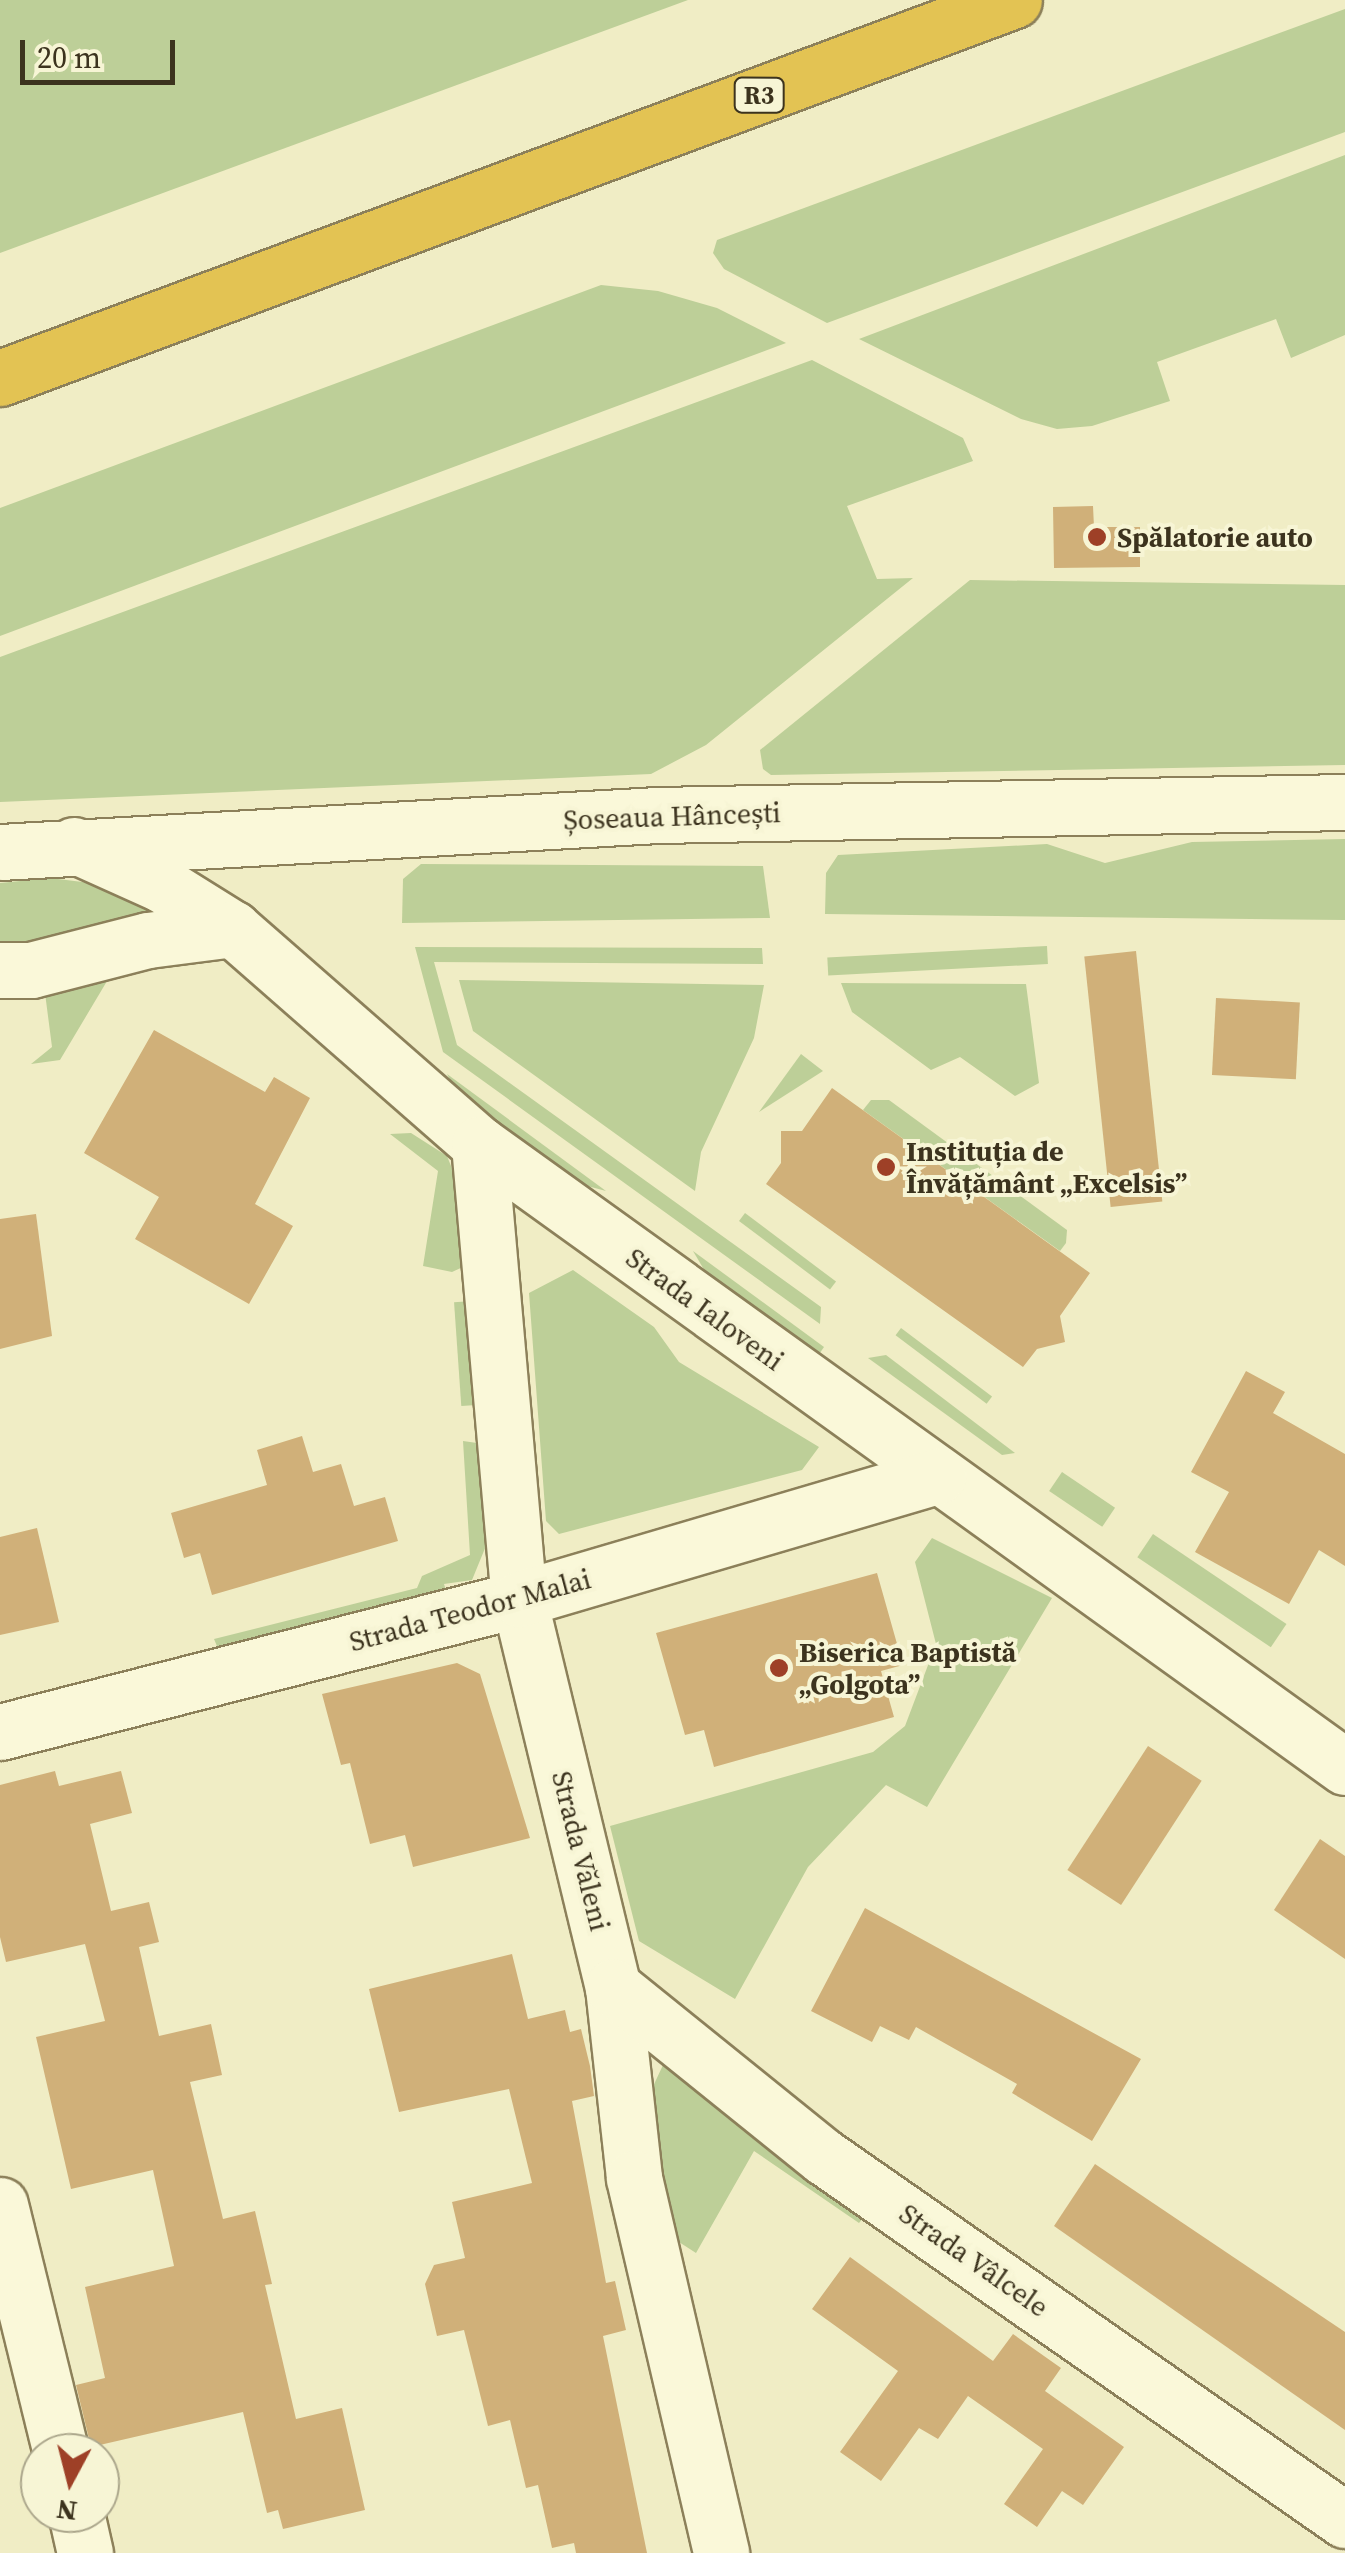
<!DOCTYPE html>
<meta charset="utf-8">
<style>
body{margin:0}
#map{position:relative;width:1345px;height:2553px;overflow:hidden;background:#f0edc5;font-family:"Source Serif 4",serif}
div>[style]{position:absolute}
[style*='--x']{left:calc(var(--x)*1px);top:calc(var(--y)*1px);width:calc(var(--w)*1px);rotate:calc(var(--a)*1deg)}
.green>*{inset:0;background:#bdcf98;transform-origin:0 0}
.building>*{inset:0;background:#d0b079;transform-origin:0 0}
.roads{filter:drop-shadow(2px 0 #8c805a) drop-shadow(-2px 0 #8c805a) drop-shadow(0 2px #8c805a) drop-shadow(0 -2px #8c805a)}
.minor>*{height:55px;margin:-27.5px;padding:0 27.5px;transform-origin:27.5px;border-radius:27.5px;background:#faf8d9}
.highway>*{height:55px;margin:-27.5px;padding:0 27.5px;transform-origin:27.5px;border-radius:27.5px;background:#e3c353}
.dots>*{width:28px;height:28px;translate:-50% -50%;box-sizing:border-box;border:5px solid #f7f5d5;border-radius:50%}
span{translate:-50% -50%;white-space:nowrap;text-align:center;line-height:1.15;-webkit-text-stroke:8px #f7f5d5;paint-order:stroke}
.shield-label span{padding:2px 8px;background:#f7f5d5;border:2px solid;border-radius:8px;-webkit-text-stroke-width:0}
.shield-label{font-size:25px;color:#3c331e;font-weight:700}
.poi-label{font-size:28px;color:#3c331e;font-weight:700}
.left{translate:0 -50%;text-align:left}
.street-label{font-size:28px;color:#3c331e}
.north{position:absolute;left:20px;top:2433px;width:100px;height:100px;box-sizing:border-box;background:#f7f5d5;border:2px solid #aca78c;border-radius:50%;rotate:187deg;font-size:28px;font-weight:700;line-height:40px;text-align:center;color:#3c331e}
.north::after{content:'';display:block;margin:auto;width:35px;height:45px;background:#9e4027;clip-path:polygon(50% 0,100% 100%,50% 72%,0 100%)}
.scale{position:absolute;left:20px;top:40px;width:155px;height:45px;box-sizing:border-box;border:5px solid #3c331e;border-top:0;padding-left:12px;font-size:30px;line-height:35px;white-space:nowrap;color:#3c331e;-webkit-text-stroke:8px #f7f5d5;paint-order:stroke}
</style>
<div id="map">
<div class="green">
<div style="clip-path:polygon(0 0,688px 0,0 253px)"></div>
<div style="clip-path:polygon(1345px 9px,1345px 132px,827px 323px,724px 269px,713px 253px,717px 240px)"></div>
<div style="clip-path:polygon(1345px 155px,1345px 335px,1291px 358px,1276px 319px,1157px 362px,1170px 401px,1092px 426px,1057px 429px,1021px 419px,859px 339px)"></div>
<div style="clip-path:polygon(601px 285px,658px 291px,717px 308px,786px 343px,0 636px,0 508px)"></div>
<div style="clip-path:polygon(812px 360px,963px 438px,973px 461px,847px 506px,877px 579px,913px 578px,706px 745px,651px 774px,0 802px,0 657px)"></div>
<div style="clip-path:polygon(970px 580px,1345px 585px,1345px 765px,771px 775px,763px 769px,760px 750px)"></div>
<div style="clip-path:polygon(1345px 839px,1345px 920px,825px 914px,826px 873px,838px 855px,1047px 844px,1105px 863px,1192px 842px)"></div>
<div style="clip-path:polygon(421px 864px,763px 866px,770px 918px,402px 923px,403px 879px)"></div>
<div style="clip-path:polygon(50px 878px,115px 886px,180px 916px,0 959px,0 883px)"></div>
<div style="left:1047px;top:946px;width:18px;height:220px;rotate:87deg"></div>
<div style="clip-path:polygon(415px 947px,762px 948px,763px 964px,434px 962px,457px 1045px,821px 1307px,820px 1324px,443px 1052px)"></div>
<div style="clip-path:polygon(116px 966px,60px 1060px,31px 1064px,52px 1047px,45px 993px,0 995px)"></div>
<div style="clip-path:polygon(459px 980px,764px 985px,754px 1038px,701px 1152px,695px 1191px,473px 1031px)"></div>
<div style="clip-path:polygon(841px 983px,1026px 984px,1039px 1083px,1015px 1096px,960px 1057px,931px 1070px,852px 1012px)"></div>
<div style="clip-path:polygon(801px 1054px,823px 1071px,759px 1112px)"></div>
<div style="clip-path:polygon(447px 1074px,606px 1191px,550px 1176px,466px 1110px)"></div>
<div style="clip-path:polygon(871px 1100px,889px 1100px,1067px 1230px,1066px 1243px,1060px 1251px,863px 1110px)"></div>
<div style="clip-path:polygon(411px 1133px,447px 1156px,463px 1196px,465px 1266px,452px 1272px,423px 1266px,438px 1171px,390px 1134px)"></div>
<div style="left:745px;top:1213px;width:114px;height:10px;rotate:37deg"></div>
<div style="clip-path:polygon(693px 1251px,824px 1347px,813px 1363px,719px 1295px)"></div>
<div style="clip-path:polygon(573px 1270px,654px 1327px,679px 1362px,819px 1447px,802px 1470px,559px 1534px,546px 1521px,529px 1293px)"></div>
<div style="left:473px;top:1301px;width:104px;height:19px;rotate:86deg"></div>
<div style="left:901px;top:1328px;width:114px;height:9px;rotate:37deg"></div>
<div style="clip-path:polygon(886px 1355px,1015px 1453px,1002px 1455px,868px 1358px)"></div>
<div style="clip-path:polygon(463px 1441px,484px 1444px,488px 1541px,472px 1580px,444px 1584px,447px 1594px,219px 1651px,214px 1639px,417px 1588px,422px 1576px,470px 1555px)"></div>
<div style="left:1062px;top:1472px;width:64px;height:23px;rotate:34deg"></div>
<div style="left:1153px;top:1534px;width:161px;height:28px;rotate:34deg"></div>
<div style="clip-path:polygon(932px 1538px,1052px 1598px,927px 1807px,886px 1785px,808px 1867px,735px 1999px,639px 1941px,610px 1826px,873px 1752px,905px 1726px,936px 1644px,915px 1562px)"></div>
<div style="clip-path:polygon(675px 2063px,869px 2211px,859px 2223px,754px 2151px,696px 2253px,665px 2233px,642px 2110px,663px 2065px)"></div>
</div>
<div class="building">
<div style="clip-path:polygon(1093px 506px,1094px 527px,1140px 527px,1140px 567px,1054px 568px,1053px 507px)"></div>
<div style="left:1136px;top:951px;width:252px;height:52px;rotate:84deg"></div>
<div style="left:1216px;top:998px;width:84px;height:77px;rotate:3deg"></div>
<div style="clip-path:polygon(154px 1030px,265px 1092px,274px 1077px,310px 1098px,255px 1204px,293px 1226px,249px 1304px,135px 1239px,159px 1197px,84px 1153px)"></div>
<div style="clip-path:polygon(832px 1088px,1090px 1273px,1060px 1316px,1065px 1342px,1037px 1349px,1023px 1367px,766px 1184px,781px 1163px,781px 1131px,802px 1131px)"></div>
<div style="clip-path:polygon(36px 1214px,52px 1336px,0 1349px,0 1219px)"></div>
<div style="clip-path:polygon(1246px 1371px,1285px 1392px,1273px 1413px,1345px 1454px,1345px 1566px,1319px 1550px,1289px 1604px,1195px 1552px,1229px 1492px,1191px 1472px)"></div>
<div style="clip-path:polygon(302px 1436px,313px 1472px,341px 1464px,354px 1506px,385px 1497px,398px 1541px,212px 1595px,200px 1553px,184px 1558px,171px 1513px,267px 1485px,257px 1450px)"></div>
<div style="clip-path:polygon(37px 1528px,59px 1622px,0 1635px,0 1537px)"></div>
<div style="clip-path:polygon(877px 1573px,903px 1665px,881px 1671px,894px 1717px,714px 1767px,704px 1730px,685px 1735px,656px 1633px)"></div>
<div style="clip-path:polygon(457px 1663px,480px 1674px,530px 1838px,413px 1867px,405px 1835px,370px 1844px,350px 1763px,341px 1765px,322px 1694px)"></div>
<div style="left:1148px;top:1746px;width:64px;height:148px;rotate:33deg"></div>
<div style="clip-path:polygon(55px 1771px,59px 1786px,121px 1771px,132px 1813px,90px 1824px,111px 1911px,149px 1902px,159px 1942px,139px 1947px,159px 2036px,211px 2024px,222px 2075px,190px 2082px,223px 2219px,255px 2211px,272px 2284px,265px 2285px,296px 2419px,342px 2408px,365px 2510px,283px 2529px,278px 2510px,267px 2513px,243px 2412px,91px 2447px,76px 2385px,105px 2378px,85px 2287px,174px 2266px,153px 2170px,71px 2189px,36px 2037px,105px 2021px,85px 1944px,6px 1962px,0 1937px,0 1785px)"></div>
<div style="clip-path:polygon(1320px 1839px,1345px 1856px,1345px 1959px,1274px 1910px)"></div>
<div style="clip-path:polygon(865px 1908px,1141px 2059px,1092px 2141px,1012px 2093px,1017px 2084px,916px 2027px,909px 2040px,880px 2026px,872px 2042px,811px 2011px)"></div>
<div style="clip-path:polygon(512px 1954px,528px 2019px,565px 2010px,570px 2032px,581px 2029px,590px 2066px,594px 2096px,572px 2101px,606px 2283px,615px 2281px,626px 2330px,603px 2336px,647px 2553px,576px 2553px,574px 2543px,552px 2548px,538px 2485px,526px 2488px,510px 2420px,488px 2426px,464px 2330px,437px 2336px,425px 2284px,434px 2265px,465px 2258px,452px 2202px,532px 2183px,509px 2089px,399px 2112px,369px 1989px)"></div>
<div style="clip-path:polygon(1095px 2164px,1345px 2332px,1345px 2430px,1054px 2226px)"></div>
<div style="clip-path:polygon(850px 2257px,993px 2361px,1013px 2334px,1061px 2368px,1045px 2391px,1124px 2447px,1083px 2505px,1062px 2491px,1037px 2527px,1004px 2504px,1043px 2449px,968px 2396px,938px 2439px,919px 2428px,881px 2481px,840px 2452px,898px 2371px,812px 2309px)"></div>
</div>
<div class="roads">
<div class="minor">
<div style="--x:74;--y:845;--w:95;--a:24.1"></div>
<div style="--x:161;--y:884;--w:85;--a:32"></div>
<div style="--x:233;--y:929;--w:327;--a:41.2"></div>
<div style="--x:479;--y:1144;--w:1067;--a:35.73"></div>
<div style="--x:0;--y:852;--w:658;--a:-3.22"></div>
<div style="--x:657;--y:815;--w:688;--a:-1.08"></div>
<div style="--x:0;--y:970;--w:31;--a:0"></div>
<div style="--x:31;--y:970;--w:121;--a:-14.4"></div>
<div style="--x:148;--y:940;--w:86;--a:-7.4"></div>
<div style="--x:479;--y:1144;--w:457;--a:85"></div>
<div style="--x:519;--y:1599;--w:399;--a:76.4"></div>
<div style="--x:613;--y:1987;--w:192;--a:83.7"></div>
<div style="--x:634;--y:2178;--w:385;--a:76.9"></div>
<div style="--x:0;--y:1732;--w:536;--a:-14.37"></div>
<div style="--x:519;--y:1599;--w:437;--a:-16.4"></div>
<div style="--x:613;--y:1987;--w:271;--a:38.9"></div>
<div style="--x:824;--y:2157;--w:635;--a:34.87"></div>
<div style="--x:0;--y:2205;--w:255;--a:76.2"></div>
<div style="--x:76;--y:2513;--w:41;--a:77.3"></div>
</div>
<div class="highway">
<div style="--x:0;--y:378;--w:1082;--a:-20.44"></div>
</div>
</div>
<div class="dots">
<div style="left:1097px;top:537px;background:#9e4027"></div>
<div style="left:886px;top:1167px;background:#9e4027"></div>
<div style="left:779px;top:1668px;background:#9e4027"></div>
</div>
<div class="shield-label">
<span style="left:759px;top:95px">R3</span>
</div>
<div class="poi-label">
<span class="left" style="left:1117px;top:537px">Spălatorie auto</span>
<span class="left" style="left:906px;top:1167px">Instituția de<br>Învățământ „Excelsis”</span>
<span class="left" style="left:799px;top:1668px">Biserica Baptistă<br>„Golgota”</span>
</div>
<div class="street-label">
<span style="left:672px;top:816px;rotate:-2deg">Șoseaua Hâncești</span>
<span style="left:705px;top:1309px;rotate:36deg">Strada Ialoveni</span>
<span style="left:470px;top:1610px;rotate:-15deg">Strada Teodor Malai</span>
<span style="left:581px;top:1851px;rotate:76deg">Strada Văleni</span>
<span style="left:974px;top:2260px;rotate:35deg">Strada Vâlcele</span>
</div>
<div class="north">N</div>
<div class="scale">20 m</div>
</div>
